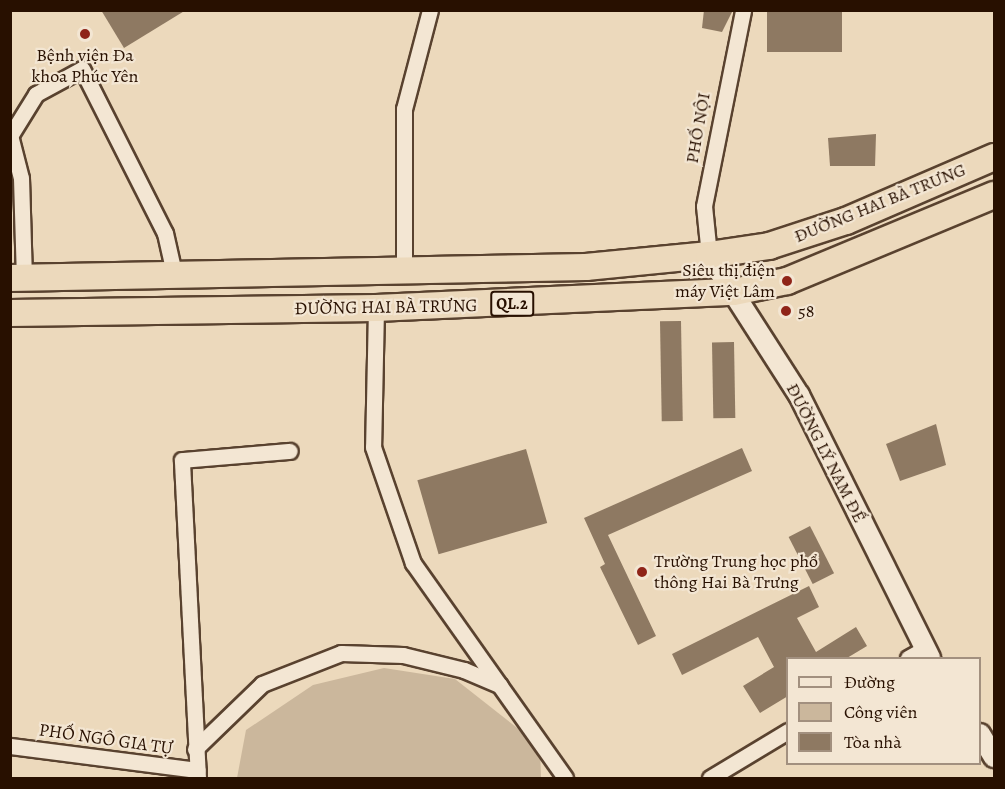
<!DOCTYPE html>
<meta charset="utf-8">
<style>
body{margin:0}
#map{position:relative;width:1005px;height:789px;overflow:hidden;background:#ecd9bc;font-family:Alegreya,serif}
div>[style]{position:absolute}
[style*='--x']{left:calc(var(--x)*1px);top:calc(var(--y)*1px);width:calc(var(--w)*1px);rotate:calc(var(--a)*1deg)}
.green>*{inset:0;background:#cbb79c}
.building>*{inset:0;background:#8e7962;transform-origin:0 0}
.roads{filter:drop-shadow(2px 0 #59422f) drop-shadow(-2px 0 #59422f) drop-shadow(0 2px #59422f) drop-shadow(0 -2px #59422f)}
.minor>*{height:15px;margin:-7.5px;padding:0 7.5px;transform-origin:7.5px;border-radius:7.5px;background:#f3e6d3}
.tertiary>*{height:20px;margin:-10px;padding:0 10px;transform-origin:10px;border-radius:10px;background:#f3e6d3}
.trunk>*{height:26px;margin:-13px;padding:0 13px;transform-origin:13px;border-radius:13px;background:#ecd9bc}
.dots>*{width:16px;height:16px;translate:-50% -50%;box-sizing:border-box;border:3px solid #f3e6d3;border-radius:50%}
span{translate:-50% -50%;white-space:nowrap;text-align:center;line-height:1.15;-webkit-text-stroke:4.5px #f3e6d3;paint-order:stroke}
.shield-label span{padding:2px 4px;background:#f3e6d3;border:2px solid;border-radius:4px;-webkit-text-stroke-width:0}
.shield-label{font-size:16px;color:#281000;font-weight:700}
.poi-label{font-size:18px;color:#281000}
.right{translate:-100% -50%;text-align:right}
.left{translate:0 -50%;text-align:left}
.street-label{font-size:18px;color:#281000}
.frame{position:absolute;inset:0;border:12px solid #281000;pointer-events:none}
.legend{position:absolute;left:786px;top:657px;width:195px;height:108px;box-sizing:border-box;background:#f3e6d3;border:2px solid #a2907f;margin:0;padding:8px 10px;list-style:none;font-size:18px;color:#281000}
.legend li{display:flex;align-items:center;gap:12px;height:30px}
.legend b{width:30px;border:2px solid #a2907f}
</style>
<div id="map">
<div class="green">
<div style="clip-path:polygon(384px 668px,455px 679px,540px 746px,541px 778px,237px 778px,246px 730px,313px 685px)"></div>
</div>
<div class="building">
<div style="clip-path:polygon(101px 10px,186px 10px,124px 48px)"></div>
<div style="clip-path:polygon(704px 10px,732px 12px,722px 32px,702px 28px)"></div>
<div style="left:767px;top:10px;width:75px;height:42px"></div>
<div style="clip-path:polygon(876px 134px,875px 166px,830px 166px,828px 138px)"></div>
<div style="left:681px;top:321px;width:100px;height:21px;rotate:89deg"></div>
<div style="left:734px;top:342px;width:76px;height:22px;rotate:89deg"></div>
<div style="clip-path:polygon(936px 424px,946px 465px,900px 481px,886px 444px)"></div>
<div style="clip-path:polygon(742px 448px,752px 471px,608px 535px,656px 636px,638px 645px,600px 567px,605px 564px,584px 518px)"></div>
<div style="left:526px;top:449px;width:77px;height:113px;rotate:74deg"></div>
<div style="left:810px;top:526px;width:53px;height:24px;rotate:63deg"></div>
<div style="clip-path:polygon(809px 586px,819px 607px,797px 618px,816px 652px,856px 627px,867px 646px,847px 658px,788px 658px,788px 696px,760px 713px,743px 686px,774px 667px,758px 637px,682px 675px,672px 654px)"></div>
</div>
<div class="roads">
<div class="minor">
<div style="--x:10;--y:135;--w:44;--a:75.7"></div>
<div style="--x:21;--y:178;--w:99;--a:88.3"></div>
<div style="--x:10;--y:136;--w:49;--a:-58.2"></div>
<div style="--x:36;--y:94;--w:52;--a:-28.5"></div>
<div style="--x:82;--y:69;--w:184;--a:63.2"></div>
<div style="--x:165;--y:233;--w:41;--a:77.3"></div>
<div style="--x:709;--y:255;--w:49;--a:-95.8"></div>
<div style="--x:704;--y:206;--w:200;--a:-78.7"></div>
<div style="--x:404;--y:272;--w:163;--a:-90"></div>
<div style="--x:404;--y:109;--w:102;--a:-75.3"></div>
<div style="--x:376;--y:308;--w:139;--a:91.2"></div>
<div style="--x:373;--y:447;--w:123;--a:71"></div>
<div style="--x:413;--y:563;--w:263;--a:54.7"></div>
<div style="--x:908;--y:658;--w:18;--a:-29"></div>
<div style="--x:10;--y:746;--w:189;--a:7.3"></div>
<div style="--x:195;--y:749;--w:93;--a:-44.1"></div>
<div style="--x:262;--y:684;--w:85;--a:-21.4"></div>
<div style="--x:341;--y:653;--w:62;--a:1.8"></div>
<div style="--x:403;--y:655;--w:63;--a:13.8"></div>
<div style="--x:464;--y:670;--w:39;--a:23"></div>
<div style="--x:198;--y:778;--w:318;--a:-92.9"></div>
<div style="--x:182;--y:460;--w:108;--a:-4.8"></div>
<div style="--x:710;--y:778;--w:91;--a:-31.1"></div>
</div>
<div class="tertiary">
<div style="--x:709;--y:255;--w:166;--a:57.3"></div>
<div style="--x:799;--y:395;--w:294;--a:63.5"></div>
<div style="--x:980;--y:734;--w:27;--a:59"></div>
</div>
<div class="trunk">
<div style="--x:10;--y:278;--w:576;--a:-1.09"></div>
<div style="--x:586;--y:267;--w:124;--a:-5.6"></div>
<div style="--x:709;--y:255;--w:61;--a:-8.5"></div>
<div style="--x:769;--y:246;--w:81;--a:-18"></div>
<div style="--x:846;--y:221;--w:161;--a:-23.4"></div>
<div style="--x:10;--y:313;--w:366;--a:-0.8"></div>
<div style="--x:376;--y:308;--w:358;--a:-2.6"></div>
<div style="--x:734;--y:292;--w:54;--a:-11.7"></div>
<div style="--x:787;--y:281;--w:224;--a:-22.6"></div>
</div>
</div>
<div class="dots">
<div style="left:85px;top:34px;background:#8f2418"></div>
<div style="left:787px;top:281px;background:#8f2418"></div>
<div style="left:786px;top:311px;background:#8f2418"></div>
<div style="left:642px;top:572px;background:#8f2418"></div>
</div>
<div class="shield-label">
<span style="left:512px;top:304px">QL.2</span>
</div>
<div class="poi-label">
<span style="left:85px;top:66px">Bệnh viện Đa<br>khoa Phúc Yên</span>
<span class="right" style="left:775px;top:281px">Siêu thị điện<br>máy Việt Lâm</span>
<span class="left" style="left:798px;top:311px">58</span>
<span class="left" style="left:654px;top:572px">Trường Trung học phổ<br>thông Hai Bà Trưng</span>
</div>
<div class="street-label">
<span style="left:698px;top:128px;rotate:-80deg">PHỐ NỘI</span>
<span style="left:880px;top:203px;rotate:-22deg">ĐƯỜNG HAI BÀ TRƯNG</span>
<span style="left:386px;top:307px;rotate:-1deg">ĐƯỜNG HAI BÀ TRƯNG</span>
<span style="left:826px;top:453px;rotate:63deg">ĐƯỜNG LÝ NAM ĐẾ</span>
<span style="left:106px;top:739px;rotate:8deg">PHỐ NGÔ GIA TỰ</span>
</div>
<div class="frame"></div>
<ul class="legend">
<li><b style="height:8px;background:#f3e6d3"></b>Đường</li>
<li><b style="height:16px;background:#cbb79c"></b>Công viên</li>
<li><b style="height:16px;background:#8e7962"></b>Tòa nhà</li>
</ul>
</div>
